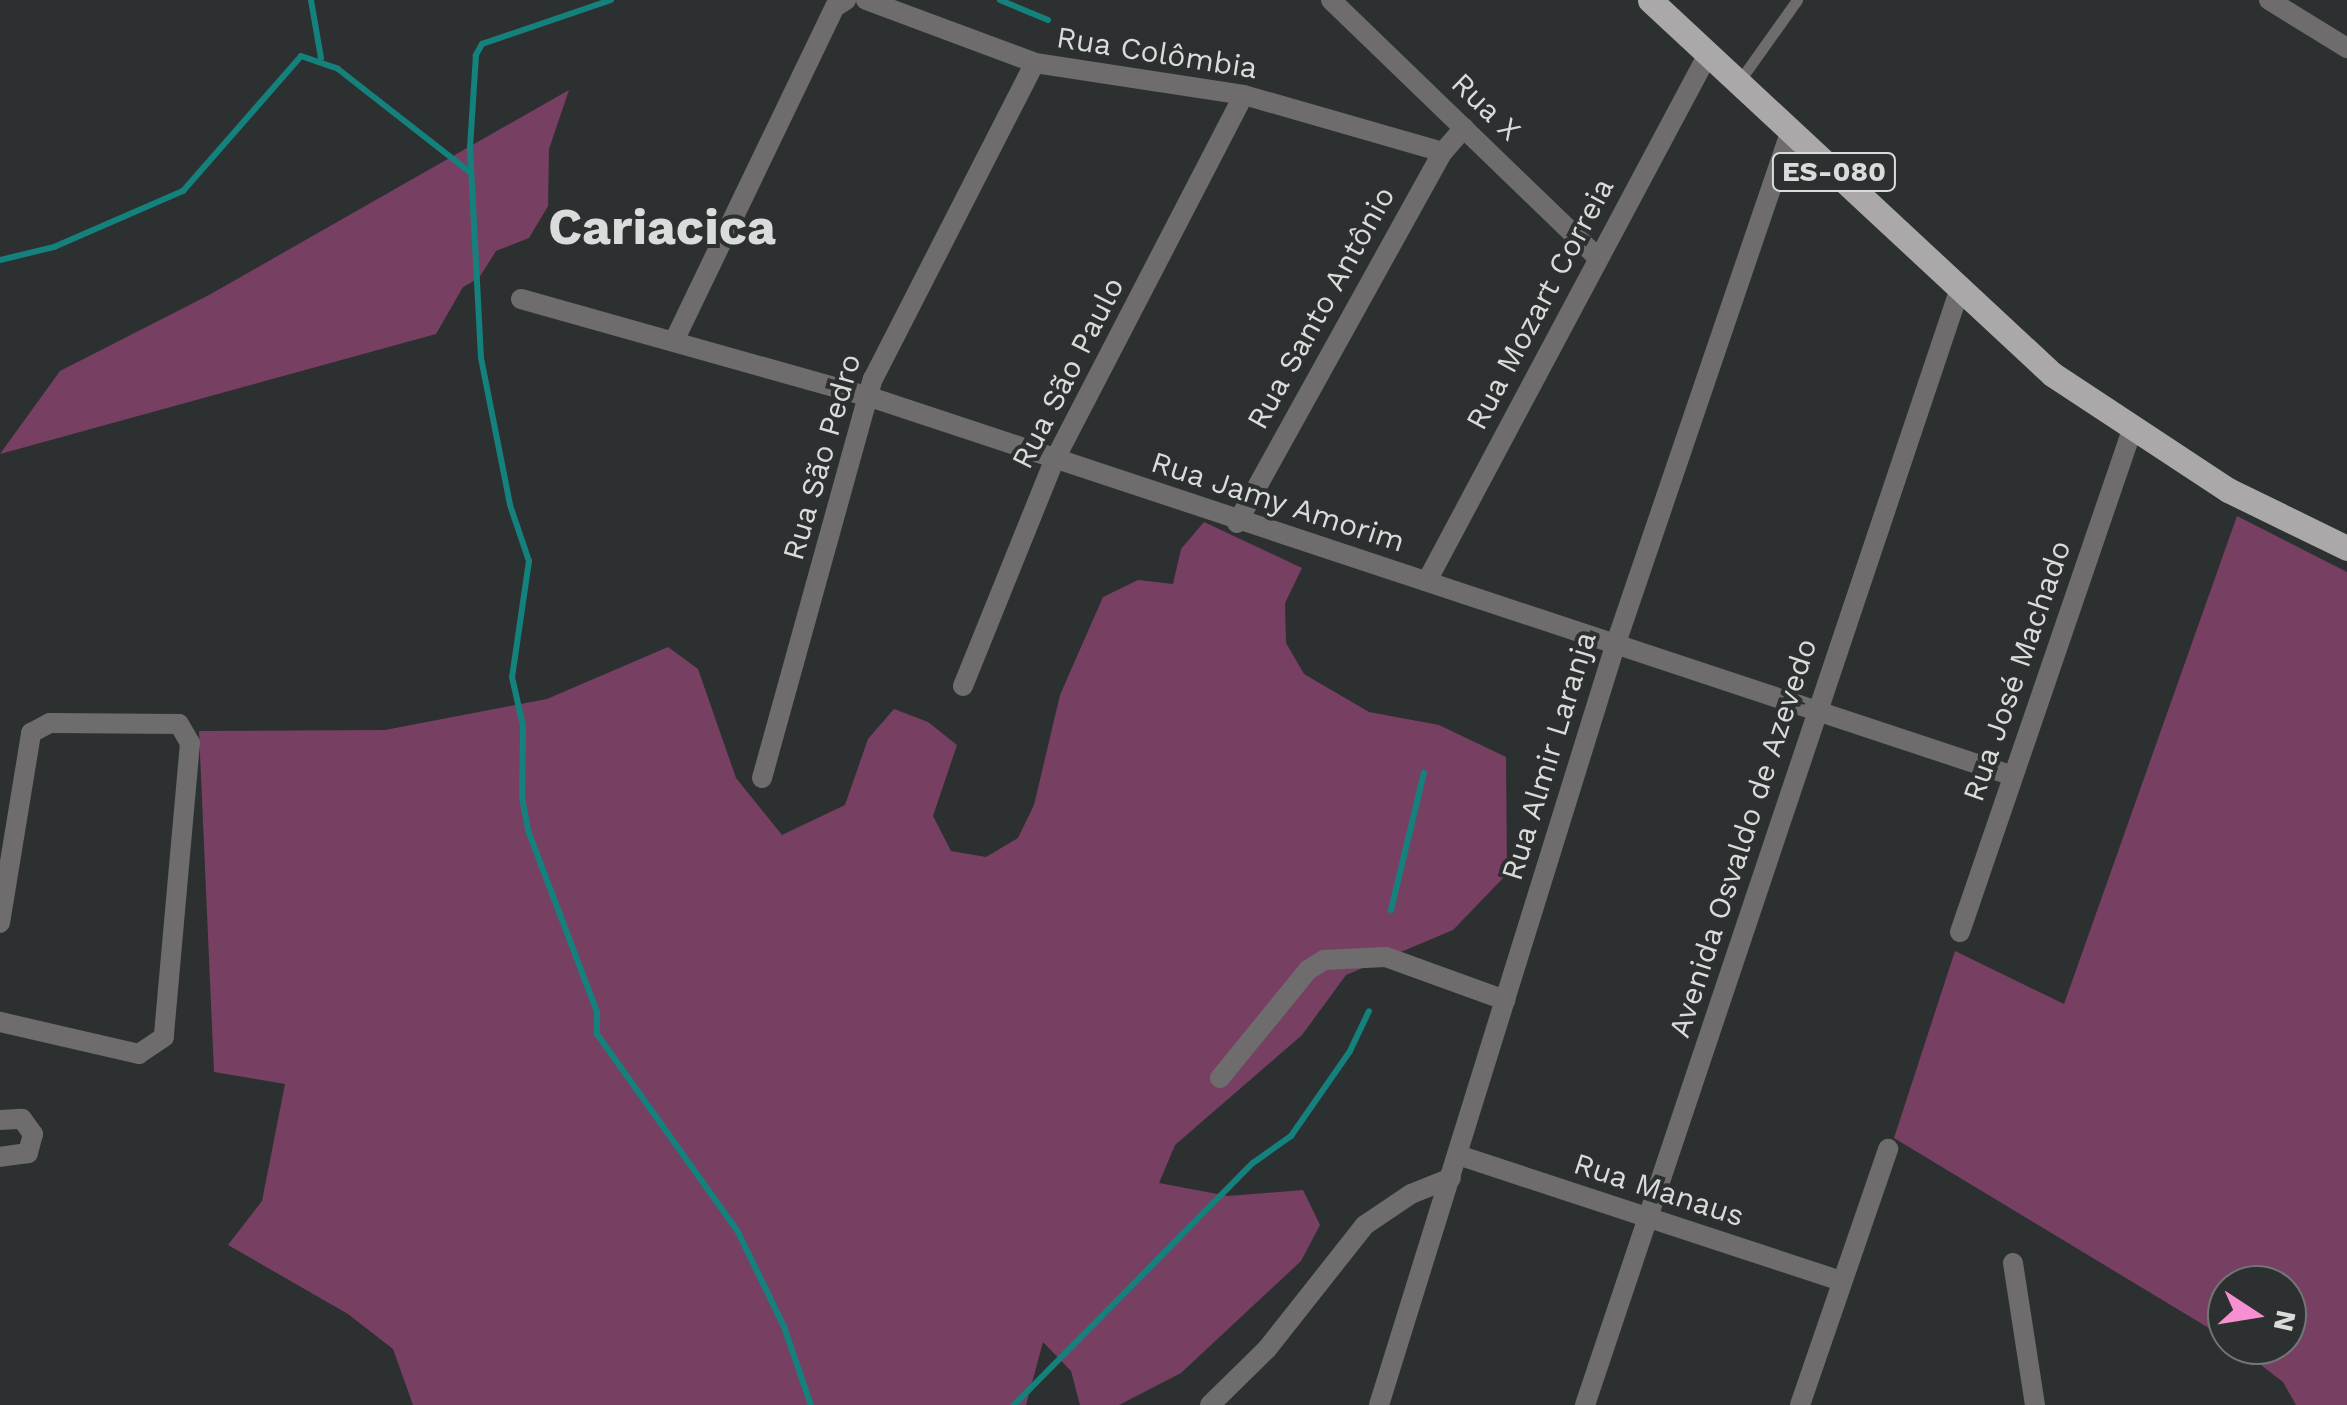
<!DOCTYPE html>
<meta charset="utf-8">
<style>
body{margin:0}
#map{position:relative;width:2347px;height:1405px;overflow:hidden;background:#2d3030;font-family:"Work Sans",sans-serif}
div>[style]{position:absolute}
[style*='--x']{left:calc(var(--x)*1px);top:calc(var(--y)*1px);width:calc(var(--w)*1px);rotate:calc(var(--a)*1deg)}
.green>*{inset:0;background:#774063}
.stream>*{height:6px;margin:-3px;padding:0 3px;transform-origin:3px;border-radius:3px;background:#14817d}
.service>*{height:11px;margin:-5.5px;padding:0 5.5px;transform-origin:5.5px;border-radius:5.5px;background:#6e6c6d}
.minor>*{height:20px;margin:-10px;padding:0 10px;transform-origin:10px;border-radius:10px;background:#6e6c6d}
.primary>*{height:25px;margin:-12.5px;padding:0 12.5px;transform-origin:12.5px;border-radius:12.5px;background:#aba8aa}
span{translate:-50% -50%;white-space:nowrap;text-align:center;line-height:1.15;-webkit-text-stroke:8px #2d3030;paint-order:stroke}
.shield-label span{padding:2px 8px;background:#2d3030;border:2px solid;border-radius:8px;-webkit-text-stroke-width:0}
.shield-label{font-size:28px;color:#dadcdc;font-weight:700}
.street-label{font-size:30px;color:#dadcdc}
.town-label{font-size:50px;color:#dadcdc;font-weight:700}
.north{position:absolute;left:2207px;top:1265px;width:100px;height:100px;box-sizing:border-box;background:#2d3030;border:2px solid #727575;border-radius:50%;rotate:102deg;font-size:28px;font-weight:700;line-height:40px;text-align:center;color:#dadcdc}
.north::after{content:'';display:block;margin:auto;width:35px;height:45px;background:#f690d0;clip-path:polygon(50% 0,100% 100%,50% 72%,0 100%)}
</style>
<div id="map">
<div class="green">
<div style="clip-path:polygon(569px 90px,549px 149px,548px 206px,529px 238px,496px 251px,479px 278px,463px 287px,436px 334px,0 454px,60px 371px,209px 295px)"></div>
<div style="clip-path:polygon(2237px 516px,2347px 572px,2347px 1405px,2296px 1405px,2283px 1382px,2235px 1345px,2287px 1345px,2287px 1285px,2227px 1285px,2227px 1339px,1894px 1138px,1955px 951px,2064px 1004px)"></div>
<div style="clip-path:polygon(1204px 522px,1302px 568px,1285px 603px,1286px 643px,1304px 674px,1369px 712px,1439px 725px,1506px 757px,1507px 874px,1453px 930px,1346px 975px,1302px 1035px,1175px 1145px,1159px 1183px,1228px 1196px,1303px 1190px,1320px 1225px,1301px 1261px,1181px 1373px,1119px 1405px,1080px 1405px,1071px 1371px,1043px 1342px,1026px 1405px,413px 1405px,393px 1349px,348px 1314px,228px 1245px,262px 1201px,285px 1084px,214px 1072px,199px 731px,385px 730px,547px 699px,668px 647px,698px 669px,736px 778px,782px 835px,845px 805px,868px 739px,894px 709px,928px 722px,957px 745px,933px 816px,951px 851px,986px 857px,1018px 838px,1034px 805px,1060px 695px,1103px 597px,1138px 580px,1173px 584px,1181px 549px)"></div>
</div>
<div class="stream">
<div style="--x:311;--y:0;--w:59;--a:80.2"></div>
<div style="--x:611;--y:0;--w:136;--a:161.2"></div>
<div style="--x:482;--y:44;--w:13;--a:119"></div>
<div style="--x:476;--y:55;--w:93;--a:93.7"></div>
<div style="--x:470;--y:148;--w:210;--a:87"></div>
<div style="--x:481;--y:358;--w:150;--a:78.8"></div>
<div style="--x:510;--y:505;--w:59;--a:71.3"></div>
<div style="--x:529;--y:561;--w:117;--a:98.3"></div>
<div style="--x:512;--y:677;--w:50;--a:77.3"></div>
<div style="--x:523;--y:726;--w:72;--a:90.8"></div>
<div style="--x:522;--y:798;--w:36;--a:79"></div>
<div style="--x:529;--y:833;--w:191;--a:69.2"></div>
<div style="--x:597;--y:1012;--w:22;--a:90"></div>
<div style="--x:597;--y:1034;--w:241;--a:54.5"></div>
<div style="--x:737;--y:1230;--w:108;--a:64.1"></div>
<div style="--x:784;--y:1327;--w:83;--a:70.9"></div>
<div style="--x:1000;--y:0;--w:52;--a:22.6"></div>
<div style="--x:0;--y:260;--w:56;--a:-13.5"></div>
<div style="--x:54;--y:247;--w:141;--a:-23.5"></div>
<div style="--x:183;--y:191;--w:179;--a:-48.8"></div>
<div style="--x:301;--y:56;--w:39;--a:19"></div>
<div style="--x:338;--y:69;--w:169;--a:38"></div>
<div style="--x:1391;--y:910;--w:141;--a:-76.5"></div>
<div style="--x:1014;--y:1405;--w:340;--a:-45.4"></div>
<div style="--x:1253;--y:1163;--w:47;--a:-35.4"></div>
<div style="--x:1291;--y:1136;--w:103;--a:-55.2"></div>
<div style="--x:1350;--y:1051;--w:44;--a:-64.6"></div>
</div>
<div class="service">
<div style="--x:1738;--y:83;--w:102;--a:-54.6"></div>
</div>
<div class="minor">
<div style="--x:866;--y:0;--w:180;--a:20.4"></div>
<div style="--x:1035;--y:63;--w:211;--a:8.7"></div>
<div style="--x:1244;--y:95;--w:207;--a:16"></div>
<div style="--x:1331;--y:0;--w:371;--a:44"></div>
<div style="--x:2269;--y:0;--w:92;--a:31.6"></div>
<div style="--x:521;--y:299;--w:359;--a:15.7"></div>
<div style="--x:867;--y:396;--w:1207;--a:18.34"></div>
<div style="--x:675;--y:339;--w:369;--a:-64.3"></div>
<div style="--x:835;--y:7;--w:13;--a:-32"></div>
<div style="--x:1237;--y:523;--w:424;--a:-61"></div>
<div style="--x:1443;--y:152;--w:32;--a:-49"></div>
<div style="--x:1427;--y:581;--w:597;--a:-61.93"></div>
<div style="--x:963;--y:686;--w:243;--a:-68"></div>
<div style="--x:1054;--y:461;--w:412;--a:-62.6"></div>
<div style="--x:762;--y:778;--w:414;--a:-74.5"></div>
<div style="--x:873;--y:379;--w:355;--a:-62.9"></div>
<div style="--x:0;--y:923;--w:193;--a:-80.7"></div>
<div style="--x:31;--y:733;--w:21;--a:-28"></div>
<div style="--x:50;--y:723;--w:129;--a:0.4"></div>
<div style="--x:179;--y:724;--w:22;--a:60"></div>
<div style="--x:190;--y:743;--w:295;--a:95.1"></div>
<div style="--x:164;--y:1037;--w:30;--a:146"></div>
<div style="--x:139;--y:1054;--w:143;--a:-167"></div>
<div style="--x:1960;--y:932;--w:531;--a:-71.09"></div>
<div style="--x:1220;--y:1078;--w:139;--a:-50.8"></div>
<div style="--x:1308;--y:970;--w:19;--a:-32"></div>
<div style="--x:1324;--y:960;--w:62;--a:-2.8"></div>
<div style="--x:1386;--y:957;--w:127;--a:19.9"></div>
<div style="--x:0;--y:1120;--w:22;--a:-3"></div>
<div style="--x:22;--y:1119;--w:19;--a:54"></div>
<div style="--x:33;--y:1134;--w:20;--a:105"></div>
<div style="--x:28;--y:1153;--w:28;--a:172"></div>
<div style="--x:1458;--y:1155;--w:404;--a:18.2"></div>
<div style="--x:2013;--y:1263;--w:144;--a:81.2"></div>
<div style="--x:1210;--y:1405;--w:80;--a:-44.5"></div>
<div style="--x:1267;--y:1349;--w:158;--a:-51.7"></div>
<div style="--x:1365;--y:1225;--w:55;--a:-34"></div>
<div style="--x:1411;--y:1194;--w:43;--a:-21.8"></div>
<div style="--x:1379;--y:1405;--w:795;--a:-72.73"></div>
<div style="--x:1615;--y:646;--w:545;--a:-71.17"></div>
<div style="--x:1585;--y:1405;--w:1175;--a:-71.44"></div>
<div style="--x:1800;--y:1405;--w:271;--a:-71"></div>
</div>
<div class="primary">
<div style="--x:1650;--y:0;--w:549;--a:42.93"></div>
<div style="--x:2052;--y:374;--w:211;--a:33.4"></div>
<div style="--x:2228;--y:490;--w:132;--a:26"></div>
</div>
<div class="shield-label">
<span style="left:1834px;top:172px">ES-080</span>
</div>
<div class="street-label">
<span style="left:1157px;top:53px;rotate:9deg">Rua Colômbia</span>
<span style="left:1486px;top:107px;rotate:44deg">Rua X</span>
<span style="left:1540px;top:304px;rotate:-62deg">Rua Mozart Correia</span>
<span style="left:1321px;top:308px;rotate:-61deg">Rua Santo Antônio</span>
<span style="left:1068px;top:373px;rotate:-63deg">Rua São Paulo</span>
<span style="left:822px;top:457px;rotate:-74deg">Rua São Pedro</span>
<span style="left:1278px;top:502px;rotate:18deg">Rua Jamy Amorim</span>
<span style="left:2017px;top:671px;rotate:-71deg">Rua José Machado</span>
<span style="left:1549px;top:756px;rotate:-73deg">Rua Almir Laranja</span>
<span style="left:1743px;top:838px;rotate:-72deg">Avenida Osvaldo de Azevedo</span>
<span style="left:1659px;top:1190px;rotate:18deg">Rua Manaus</span>
</div>
<div class="town-label">
<span style="left:662px;top:227px">Cariacica</span>
</div>
<div class="north">N</div>
</div>
